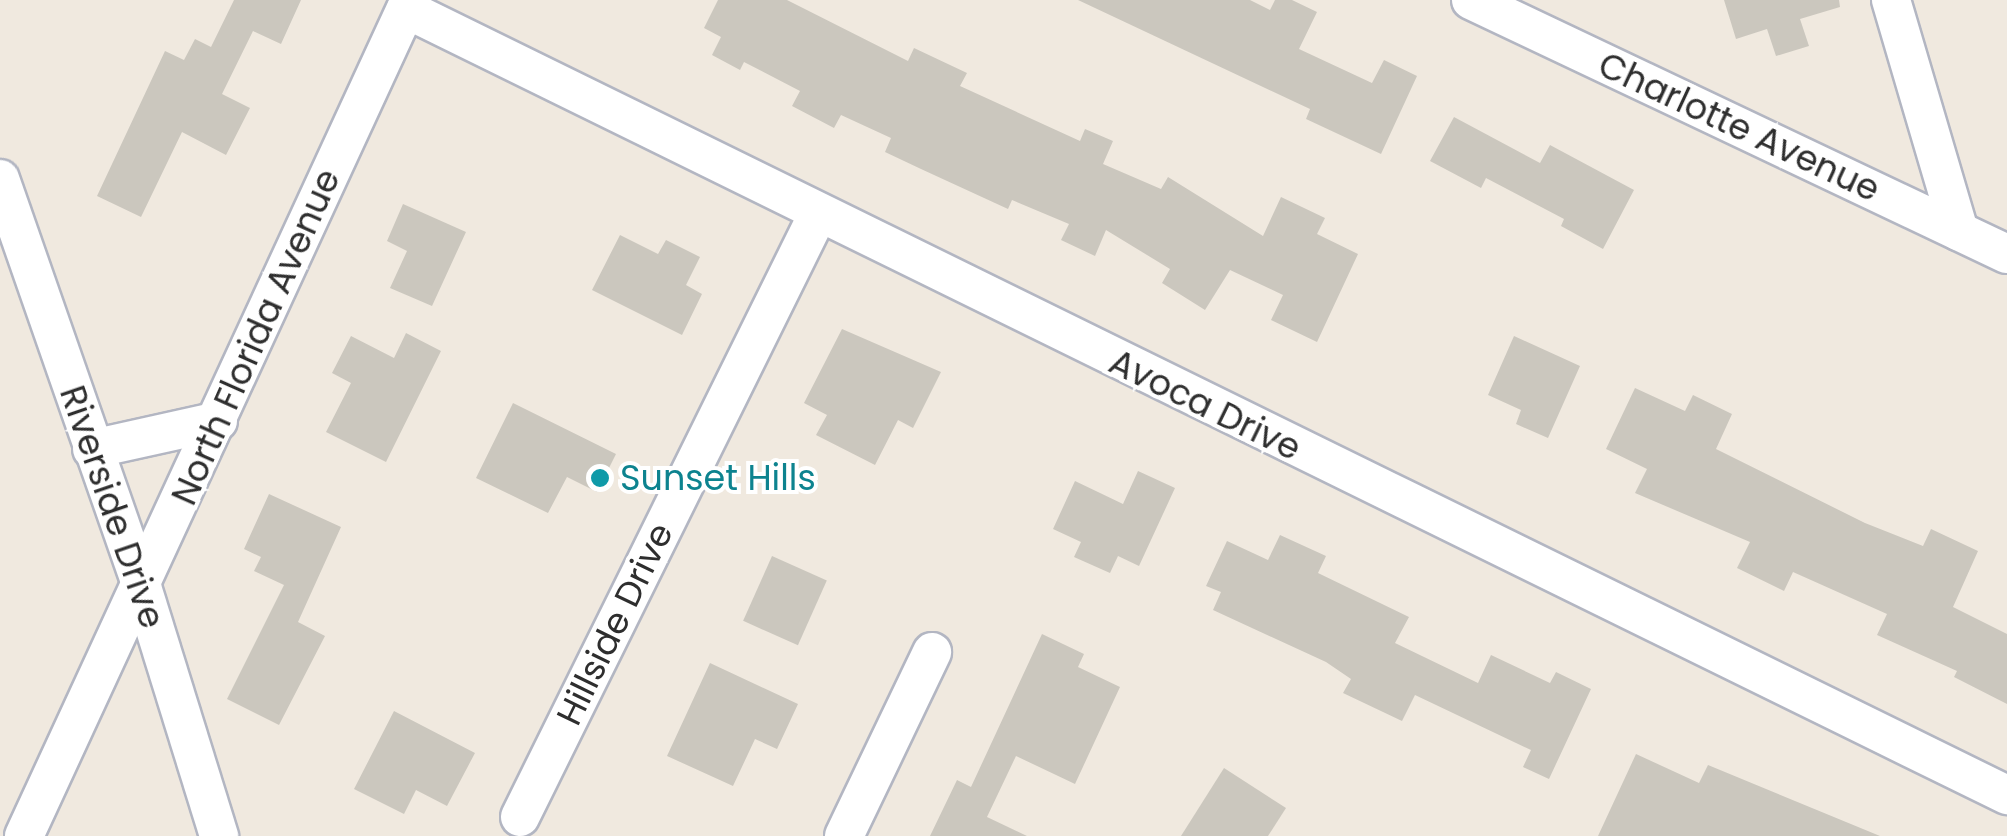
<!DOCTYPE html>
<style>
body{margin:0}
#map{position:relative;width:2007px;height:836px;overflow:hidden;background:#f0e9df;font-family:Poppins,sans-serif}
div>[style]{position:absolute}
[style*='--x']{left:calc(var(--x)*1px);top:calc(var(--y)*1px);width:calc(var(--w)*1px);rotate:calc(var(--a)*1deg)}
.building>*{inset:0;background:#cbc7be;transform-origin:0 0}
.roads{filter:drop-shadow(2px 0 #b3b6c2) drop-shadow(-2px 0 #b3b6c2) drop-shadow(0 2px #b3b6c2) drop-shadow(0 -2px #b3b6c2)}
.minor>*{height:38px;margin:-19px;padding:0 19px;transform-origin:19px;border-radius:19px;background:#fff}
.dots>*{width:28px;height:28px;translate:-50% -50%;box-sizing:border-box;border:5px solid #fff;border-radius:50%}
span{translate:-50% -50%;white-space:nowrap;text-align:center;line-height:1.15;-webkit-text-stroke:8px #fff;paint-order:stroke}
.street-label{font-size:35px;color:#2e2e2e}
.culture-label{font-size:35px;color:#0d838f}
.left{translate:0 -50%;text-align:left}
</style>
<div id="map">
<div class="building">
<div style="clip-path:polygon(234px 0,301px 0,281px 44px,253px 31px,222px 94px,250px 108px,226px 155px,182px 132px,141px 217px,97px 196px,165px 51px,184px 60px,195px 39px,211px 47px)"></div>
<div style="clip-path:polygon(718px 0,787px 0,908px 61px,914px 48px,967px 73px,960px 86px,1080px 141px,1085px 129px,1113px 141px,1103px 164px,1161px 189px,1168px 177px,1263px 236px,1281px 197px,1325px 218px,1317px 234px,1358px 254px,1317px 342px,1271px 320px,1283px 295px,1230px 270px,1205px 310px,1162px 283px,1170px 269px,1106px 230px,1095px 256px,1061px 240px,1069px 224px,1012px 200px,1008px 209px,921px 169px,885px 152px,891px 138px,841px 115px,834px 128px,792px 106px,800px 91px,744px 62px,740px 70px,712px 55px,721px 37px,704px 28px)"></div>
<div style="clip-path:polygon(1078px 0,1250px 0,1270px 10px,1275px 0,1292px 0,1317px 12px,1299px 49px,1372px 83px,1384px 60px,1417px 76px,1381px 154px,1306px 119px,1310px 109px)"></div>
<div style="clip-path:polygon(1724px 0,1839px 0,1840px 7px,1800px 19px,1809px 46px,1776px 56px,1767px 29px,1736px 39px)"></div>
<div style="clip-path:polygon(1454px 117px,1540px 163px,1550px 145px,1634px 190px,1603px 249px,1561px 226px,1564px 219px,1486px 178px,1481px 188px,1430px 161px)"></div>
<div style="clip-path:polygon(403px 204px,466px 232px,432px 306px,390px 288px,407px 251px,387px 241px)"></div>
<div style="clip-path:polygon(620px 235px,658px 254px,666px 240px,700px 257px,686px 285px,702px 294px,682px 335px,592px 290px)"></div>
<div style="clip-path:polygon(842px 329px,941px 372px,913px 428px,898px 420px,875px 465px,816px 435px,827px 415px,804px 403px)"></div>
<div style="clip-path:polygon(406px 333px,441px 351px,386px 462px,326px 432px,351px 383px,332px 373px,351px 336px,394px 358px)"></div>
<div style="clip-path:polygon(1514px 336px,1580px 366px,1548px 438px,1516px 424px,1521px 410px,1488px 395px)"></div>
<div style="clip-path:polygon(1635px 388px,1685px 411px,1693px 395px,1732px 414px,1716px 449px,1865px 523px,1923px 546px,1931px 529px,1978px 551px,1953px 607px,2007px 634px,2007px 704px,1954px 677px,1957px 671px,1877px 635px,1887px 614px,1793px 572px,1784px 591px,1737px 568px,1750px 542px,1635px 493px,1647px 469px,1606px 449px)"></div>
<div style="clip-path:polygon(513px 403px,616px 454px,597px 492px,567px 477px,548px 513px,476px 478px)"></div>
<div style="clip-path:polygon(1138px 471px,1175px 488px,1139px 566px,1118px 556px,1110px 573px,1074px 557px,1081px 542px,1053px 529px,1075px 481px,1123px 504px)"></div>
<div style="clip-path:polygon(269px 494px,341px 527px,298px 622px,325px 636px,279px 725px,227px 699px,284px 585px,254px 571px,261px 557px,244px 549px)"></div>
<div style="clip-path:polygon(1280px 535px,1326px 556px,1318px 573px,1409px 617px,1395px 643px,1478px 683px,1491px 655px,1550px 683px,1556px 672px,1591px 689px,1549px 779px,1523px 767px,1531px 750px,1415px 695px,1402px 721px,1343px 693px,1351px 679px,1326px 662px,1213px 610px,1221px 592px,1206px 586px,1227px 541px,1268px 560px)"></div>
<div style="left:772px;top:556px;width:60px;height:71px;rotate:24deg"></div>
<div style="clip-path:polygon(1042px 634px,1084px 654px,1078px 667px,1120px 687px,1075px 784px,1016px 756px,987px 817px,1027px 836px,930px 836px,957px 780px,971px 787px)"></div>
<div style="clip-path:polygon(710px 663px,798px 704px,777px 749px,755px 739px,733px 786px,667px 756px)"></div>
<div style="clip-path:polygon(394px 711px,475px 753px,447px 806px,416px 790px,404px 814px,354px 789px)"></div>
<div style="clip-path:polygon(1636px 754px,1699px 783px,1708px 765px,1880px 836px,1598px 836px)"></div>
<div style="clip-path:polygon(1224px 768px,1286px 808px,1268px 836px,1181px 836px)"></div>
</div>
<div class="roads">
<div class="minor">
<div style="--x:1471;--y:0;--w:593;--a:25.36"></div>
<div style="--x:1891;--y:0;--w:241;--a:73.6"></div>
<div style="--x:406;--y:9;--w:1784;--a:26.15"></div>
<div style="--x:0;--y:179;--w:432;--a:70.8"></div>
<div style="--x:142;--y:587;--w:261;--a:72.8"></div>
<div style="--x:92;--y:449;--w:129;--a:-12.5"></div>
<div style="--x:520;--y:817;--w:670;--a:-63.7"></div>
<div style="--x:24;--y:836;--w:921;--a:-65.22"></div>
<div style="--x:844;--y:836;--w:204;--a:-64.4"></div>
</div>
</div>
<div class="dots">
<div style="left:600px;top:478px;background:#0f9aa8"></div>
</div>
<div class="street-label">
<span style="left:1739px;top:127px;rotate:25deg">Charlotte Avenue</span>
<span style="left:256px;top:337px;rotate:-66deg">North Florida Avenue</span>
<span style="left:1205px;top:405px;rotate:26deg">Avoca Drive</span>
<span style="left:112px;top:507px;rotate:71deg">Riverside Drive</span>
<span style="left:615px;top:624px;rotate:-64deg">Hillside Drive</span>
</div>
<div class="culture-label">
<span class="left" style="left:620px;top:478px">Sunset Hills</span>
</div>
</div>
